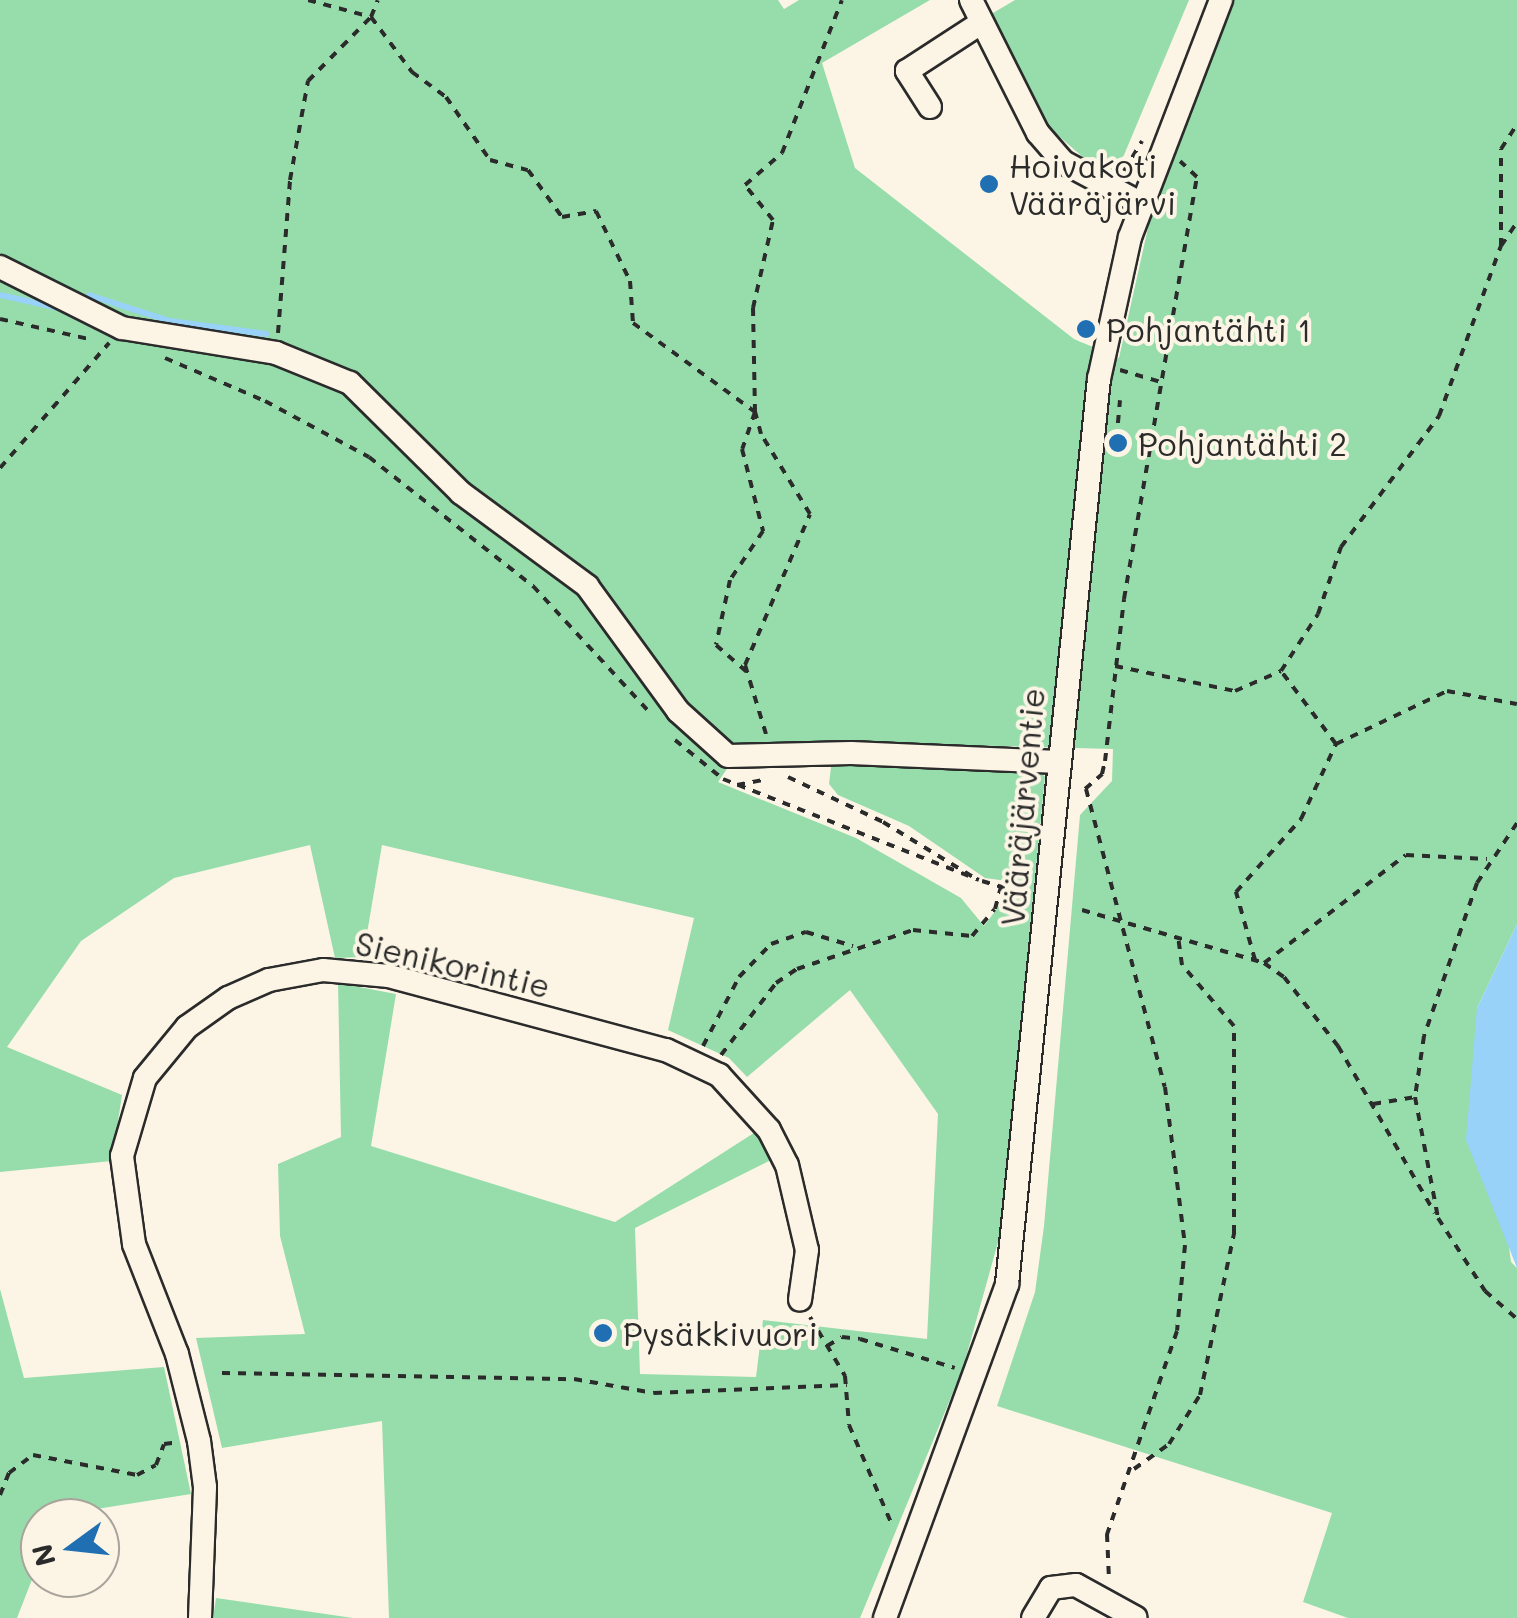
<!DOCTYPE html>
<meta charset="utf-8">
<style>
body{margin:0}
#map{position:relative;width:1517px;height:1618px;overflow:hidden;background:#fcf5e5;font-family:Mali,sans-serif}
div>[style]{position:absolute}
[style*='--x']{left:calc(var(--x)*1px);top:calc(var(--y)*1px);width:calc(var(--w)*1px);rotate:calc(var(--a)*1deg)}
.green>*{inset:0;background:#96ddab}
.water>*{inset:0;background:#98d2f8}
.stream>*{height:6px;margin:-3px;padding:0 3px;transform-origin:3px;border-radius:3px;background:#98d2f8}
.path>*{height:4px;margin-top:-2px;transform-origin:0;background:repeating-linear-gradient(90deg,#2b2b2b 0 8px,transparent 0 16px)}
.roads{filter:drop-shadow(2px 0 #2b2b2b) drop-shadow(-2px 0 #2b2b2b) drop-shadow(0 2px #2b2b2b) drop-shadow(0 -2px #2b2b2b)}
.minor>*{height:22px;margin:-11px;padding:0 11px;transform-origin:11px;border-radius:11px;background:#fcf5e5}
.dots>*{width:28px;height:28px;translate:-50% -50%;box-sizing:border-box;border:5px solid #fcf5e5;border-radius:50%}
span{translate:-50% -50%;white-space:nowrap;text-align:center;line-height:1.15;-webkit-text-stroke:8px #fcf5e5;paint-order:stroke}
.poi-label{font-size:32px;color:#2b2b2b}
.left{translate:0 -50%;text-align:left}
.street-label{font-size:32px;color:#2b2b2b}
.north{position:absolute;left:20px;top:1498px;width:100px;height:100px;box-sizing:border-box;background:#fcf5e5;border:2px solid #a8a49b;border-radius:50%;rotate:255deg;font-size:28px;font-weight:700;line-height:40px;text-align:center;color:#2b2b2b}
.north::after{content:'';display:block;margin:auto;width:35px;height:45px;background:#1f6fb2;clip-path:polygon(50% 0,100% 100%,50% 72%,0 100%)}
</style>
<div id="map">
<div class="green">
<div style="clip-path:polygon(0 0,778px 0,784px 9px,799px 0,930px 0,822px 63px,855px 168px,1074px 339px,1119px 358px,1150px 219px,1200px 72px,1233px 0,1517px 0,1517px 924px,1477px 1008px,1511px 1262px,1517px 1268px,1517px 1618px,1348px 1618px,1303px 1602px,1332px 1513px,997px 1406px,1035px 1292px,1044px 1226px,1080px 815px,1112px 781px,1113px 749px,846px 742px,741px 748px,718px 782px,856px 838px,961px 898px,984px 926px,1005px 898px,1022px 896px,1021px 883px,985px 878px,909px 826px,838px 795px,829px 784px,831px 767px,836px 762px,1040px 771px,1045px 777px,1000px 1235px,963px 1368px,860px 1618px,389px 1618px,382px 1421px,222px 1448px,196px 1338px,305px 1334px,280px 1236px,278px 1164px,341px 1137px,338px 983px,396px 994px,371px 1146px,615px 1222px,757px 1131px,773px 1159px,635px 1228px,640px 1374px,756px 1377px,763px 1320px,927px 1339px,938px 1114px,850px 990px,747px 1077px,729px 1058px,668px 1030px,694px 918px,382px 845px,363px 957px,335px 958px,310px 845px,174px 878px,81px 941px,7px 1047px,122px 1095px,112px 1161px,0 1172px)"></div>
<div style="clip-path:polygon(1015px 0,1189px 0,1124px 155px,1107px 178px,1046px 125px,988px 16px)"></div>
<div style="clip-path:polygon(0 1289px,24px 1378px,164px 1367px,191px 1494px,40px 1518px,40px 1559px,17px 1618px,0 1618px)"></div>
<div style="clip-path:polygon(216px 1598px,353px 1618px,213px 1618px)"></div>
</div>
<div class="water">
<div style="clip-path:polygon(1517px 924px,1517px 1268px,1466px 1140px,1477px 1008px)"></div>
</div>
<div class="stream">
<div style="--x:0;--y:295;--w:59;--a:12.6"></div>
<div style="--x:89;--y:295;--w:85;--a:17.8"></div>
<div style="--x:170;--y:321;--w:97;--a:7.7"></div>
</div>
<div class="path">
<div style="--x:308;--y:0;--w:65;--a:15.1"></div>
<div style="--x:371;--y:17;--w:18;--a:-68"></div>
<div style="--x:1124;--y:171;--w:35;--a:-59"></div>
<div style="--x:1501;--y:246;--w:97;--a:-90"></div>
<div style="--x:1501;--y:149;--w:30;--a:-57"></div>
<div style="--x:0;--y:319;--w:95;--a:12.7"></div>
<div style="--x:278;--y:333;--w:153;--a:-85.5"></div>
<div style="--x:290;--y:180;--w:101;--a:-79.7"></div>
<div style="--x:308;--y:81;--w:90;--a:-45.5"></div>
<div style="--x:371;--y:17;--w:69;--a:53.3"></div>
<div style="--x:412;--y:72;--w:42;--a:36.3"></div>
<div style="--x:446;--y:97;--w:77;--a:55.1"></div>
<div style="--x:490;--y:160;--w:39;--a:15"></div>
<div style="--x:528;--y:170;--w:58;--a:54.1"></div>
<div style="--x:562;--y:217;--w:35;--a:-10"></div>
<div style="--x:596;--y:211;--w:78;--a:64.1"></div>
<div style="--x:630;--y:281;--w:42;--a:85.9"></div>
<div style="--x:633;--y:323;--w:151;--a:36.1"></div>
<div style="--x:755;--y:412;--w:39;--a:109"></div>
<div style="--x:742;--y:449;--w:85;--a:75.6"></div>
<div style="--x:763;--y:531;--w:59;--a:124"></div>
<div style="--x:730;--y:580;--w:66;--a:102.2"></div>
<div style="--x:716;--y:645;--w:41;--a:41.1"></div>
<div style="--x:165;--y:358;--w:109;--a:23.3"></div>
<div style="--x:265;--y:401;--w:118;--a:28.3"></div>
<div style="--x:369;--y:457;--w:209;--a:38.2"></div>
<div style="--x:533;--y:586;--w:174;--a:47.3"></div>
<div style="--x:1120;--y:370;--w:43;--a:16.3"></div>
<div style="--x:1115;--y:455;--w:55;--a:-84.8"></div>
<div style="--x:0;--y:468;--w:166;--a:-48.9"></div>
<div style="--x:1115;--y:666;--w:123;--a:11.8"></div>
<div style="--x:1235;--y:691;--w:50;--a:-23.5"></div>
<div style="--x:1281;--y:671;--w:68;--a:-57"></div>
<div style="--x:1318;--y:614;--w:71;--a:-71.1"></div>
<div style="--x:1341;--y:547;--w:164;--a:-53.2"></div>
<div style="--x:1439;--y:416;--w:181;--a:-70"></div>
<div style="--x:1501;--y:246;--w:29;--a:-56"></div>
<div style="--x:766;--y:734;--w:72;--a:-106.9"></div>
<div style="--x:745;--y:665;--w:164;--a:-66.7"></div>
<div style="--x:810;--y:514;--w:94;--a:-121.5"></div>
<div style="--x:761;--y:434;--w:23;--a:-105"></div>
<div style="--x:755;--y:412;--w:104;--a:-91.1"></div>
<div style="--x:753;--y:308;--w:90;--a:-77.2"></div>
<div style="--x:773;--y:220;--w:45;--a:-128.7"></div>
<div style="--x:745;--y:185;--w:49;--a:-40.9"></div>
<div style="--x:782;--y:153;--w:164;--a:-68.6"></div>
<div style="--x:675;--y:740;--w:62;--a:39.1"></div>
<div style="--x:723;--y:779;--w:275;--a:21.5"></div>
<div style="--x:1336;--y:744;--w:123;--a:-25.5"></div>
<div style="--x:1447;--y:691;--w:71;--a:10.5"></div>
<div style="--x:788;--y:777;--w:105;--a:25.3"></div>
<div style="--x:883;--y:822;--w:105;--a:31.4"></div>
<div style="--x:737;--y:785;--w:31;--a:-11"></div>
<div style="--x:1085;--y:789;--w:23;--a:-41"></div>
<div style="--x:1102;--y:774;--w:13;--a:-77"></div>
<div style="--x:1105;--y:761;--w:163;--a:-83.3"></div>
<div style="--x:1124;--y:599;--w:428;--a:-80.2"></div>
<div style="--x:1197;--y:177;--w:23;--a:-137"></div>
<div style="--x:1086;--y:789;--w:308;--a:75.2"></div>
<div style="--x:1165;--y:1087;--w:159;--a:82.8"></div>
<div style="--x:1185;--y:1245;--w:86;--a:95.3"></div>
<div style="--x:1177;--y:1331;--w:215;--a:109"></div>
<div style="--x:1107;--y:1534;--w:46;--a:87.5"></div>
<div style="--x:1517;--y:823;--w:72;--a:123.7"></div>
<div style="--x:1477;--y:883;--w:162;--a:109.1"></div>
<div style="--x:1424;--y:1036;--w:62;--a:98.4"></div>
<div style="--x:1415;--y:1097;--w:123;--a:79.2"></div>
<div style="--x:1438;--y:1218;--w:87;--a:57.2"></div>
<div style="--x:1485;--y:1291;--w:43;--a:41.2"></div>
<div style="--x:982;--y:881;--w:45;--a:16.8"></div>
<div style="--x:1082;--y:910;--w:190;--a:16.2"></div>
<div style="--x:1264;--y:963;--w:24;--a:35"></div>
<div style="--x:1284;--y:977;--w:88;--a:52"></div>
<div style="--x:1338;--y:1046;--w:193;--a:59.9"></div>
<div style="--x:1255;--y:960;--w:71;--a:-105.6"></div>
<div style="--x:1236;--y:892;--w:98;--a:-48.3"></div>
<div style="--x:1301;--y:819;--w:83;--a:-65"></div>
<div style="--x:1336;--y:744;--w:91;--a:-127"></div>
<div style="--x:1264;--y:963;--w:178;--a:-37.3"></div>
<div style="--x:1406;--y:855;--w:81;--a:2.8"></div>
<div style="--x:703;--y:1046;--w:78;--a:-62.4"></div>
<div style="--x:739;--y:977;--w:46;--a:-45.9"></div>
<div style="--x:771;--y:944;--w:37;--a:-19"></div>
<div style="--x:806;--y:932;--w:49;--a:16.6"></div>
<div style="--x:721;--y:1055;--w:91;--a:-52.6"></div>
<div style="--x:776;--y:983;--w:25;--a:-34"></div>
<div style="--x:797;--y:969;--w:122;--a:-18.6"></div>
<div style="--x:913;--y:930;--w:59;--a:5.8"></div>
<div style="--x:972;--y:936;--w:35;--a:-50"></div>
<div style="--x:995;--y:909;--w:23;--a:-75"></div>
<div style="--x:1373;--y:1104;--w:43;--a:-9.5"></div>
<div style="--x:810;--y:1317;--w:69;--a:59.3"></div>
<div style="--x:845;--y:1376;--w:49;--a:85.3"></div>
<div style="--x:849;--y:1425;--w:111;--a:66.7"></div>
<div style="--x:827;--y:1346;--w:17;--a:-31"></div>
<div style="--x:842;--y:1337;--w:18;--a:6"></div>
<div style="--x:860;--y:1339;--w:99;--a:17"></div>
<div style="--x:222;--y:1373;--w:352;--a:1"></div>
<div style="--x:574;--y:1379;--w:81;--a:9.9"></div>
<div style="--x:654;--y:1393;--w:193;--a:-2.4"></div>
<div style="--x:1134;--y:1469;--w:43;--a:-35.5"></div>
<div style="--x:1169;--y:1444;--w:58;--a:-57.7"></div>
<div style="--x:1200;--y:1395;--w:166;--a:-78.1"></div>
<div style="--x:1234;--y:1233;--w:207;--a:-90"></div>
<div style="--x:1234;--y:1026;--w:80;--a:-130.4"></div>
<div style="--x:1182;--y:965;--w:28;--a:-98"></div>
<div style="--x:0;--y:1495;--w:24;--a:-68"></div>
<div style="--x:9;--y:1473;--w:30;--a:-37"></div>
<div style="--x:33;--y:1455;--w:106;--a:10.9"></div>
<div style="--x:137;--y:1475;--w:21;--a:-28"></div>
<div style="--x:156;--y:1465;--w:22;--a:-69"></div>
<div style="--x:164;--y:1444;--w:16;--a:-7"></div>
</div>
<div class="roads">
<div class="minor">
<div style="--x:971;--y:0;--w:149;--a:63.3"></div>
<div style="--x:1038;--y:133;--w:38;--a:49"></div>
<div style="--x:1063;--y:162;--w:89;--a:28"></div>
<div style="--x:930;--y:107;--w:43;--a:-122.6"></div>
<div style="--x:907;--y:71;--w:88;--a:-33"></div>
<div style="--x:0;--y:267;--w:136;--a:26.6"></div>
<div style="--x:122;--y:328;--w:156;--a:9.2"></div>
<div style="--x:276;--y:353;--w:80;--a:22.1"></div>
<div style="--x:350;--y:383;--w:156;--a:44.7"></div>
<div style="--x:461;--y:493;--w:157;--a:36.4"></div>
<div style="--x:587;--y:586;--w:155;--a:53.9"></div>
<div style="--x:678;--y:711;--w:67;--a:42"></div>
<div style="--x:728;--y:756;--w:123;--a:-1.4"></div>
<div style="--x:851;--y:753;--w:208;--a:2.5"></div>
<div style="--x:200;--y:1618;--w:131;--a:-87.8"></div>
<div style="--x:205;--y:1487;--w:46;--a:-97.4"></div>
<div style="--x:199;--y:1441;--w:90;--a:-104.2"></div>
<div style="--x:177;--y:1354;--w:118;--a:-111.4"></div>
<div style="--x:134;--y:1244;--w:89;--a:-97.8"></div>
<div style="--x:122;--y:1156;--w:81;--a:-73.6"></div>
<div style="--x:145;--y:1078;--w:66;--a:-50.5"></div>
<div style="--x:187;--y:1027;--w:50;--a:-35.3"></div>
<div style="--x:228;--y:998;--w:45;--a:-23.7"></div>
<div style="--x:269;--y:980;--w:55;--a:-10.5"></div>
<div style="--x:323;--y:970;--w:66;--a:5.2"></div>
<div style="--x:389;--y:976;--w:287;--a:15"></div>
<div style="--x:666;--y:1050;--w:59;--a:25.3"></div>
<div style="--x:719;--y:1075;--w:74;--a:47.7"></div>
<div style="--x:769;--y:1130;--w:39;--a:63"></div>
<div style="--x:787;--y:1165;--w:87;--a:76.8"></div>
<div style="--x:807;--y:1250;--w:50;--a:98"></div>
<div style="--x:885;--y:1618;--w:356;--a:-69.9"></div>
<div style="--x:1007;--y:1284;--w:910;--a:-84.2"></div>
<div style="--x:1099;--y:379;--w:145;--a:-77.7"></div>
<div style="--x:1130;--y:237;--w:254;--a:-69"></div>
<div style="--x:1033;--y:1618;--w:35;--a:-59"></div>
<div style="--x:1051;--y:1588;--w:25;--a:-7"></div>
<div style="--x:1076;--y:1585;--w:68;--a:28.8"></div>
</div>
</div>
<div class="dots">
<div style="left:989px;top:184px;background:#1f6fb2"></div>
<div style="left:1086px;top:329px;background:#1f6fb2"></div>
<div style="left:1118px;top:443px;background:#1f6fb2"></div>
<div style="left:603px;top:1333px;background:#1f6fb2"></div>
</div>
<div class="poi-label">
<span class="left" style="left:1009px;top:184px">Hoivakoti<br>Vääräjärvi</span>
<span class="left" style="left:1106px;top:329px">Pohjantähti 1</span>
<span class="left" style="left:1138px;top:443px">Pohjantähti 2</span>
<span class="left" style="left:623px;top:1333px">Pysäkkivuori</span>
</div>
<div class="street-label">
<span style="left:1022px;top:807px;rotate:-85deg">Vääräjärventie</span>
<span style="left:453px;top:964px;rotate:13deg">Sienikorintie</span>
</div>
<div class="north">N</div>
</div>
